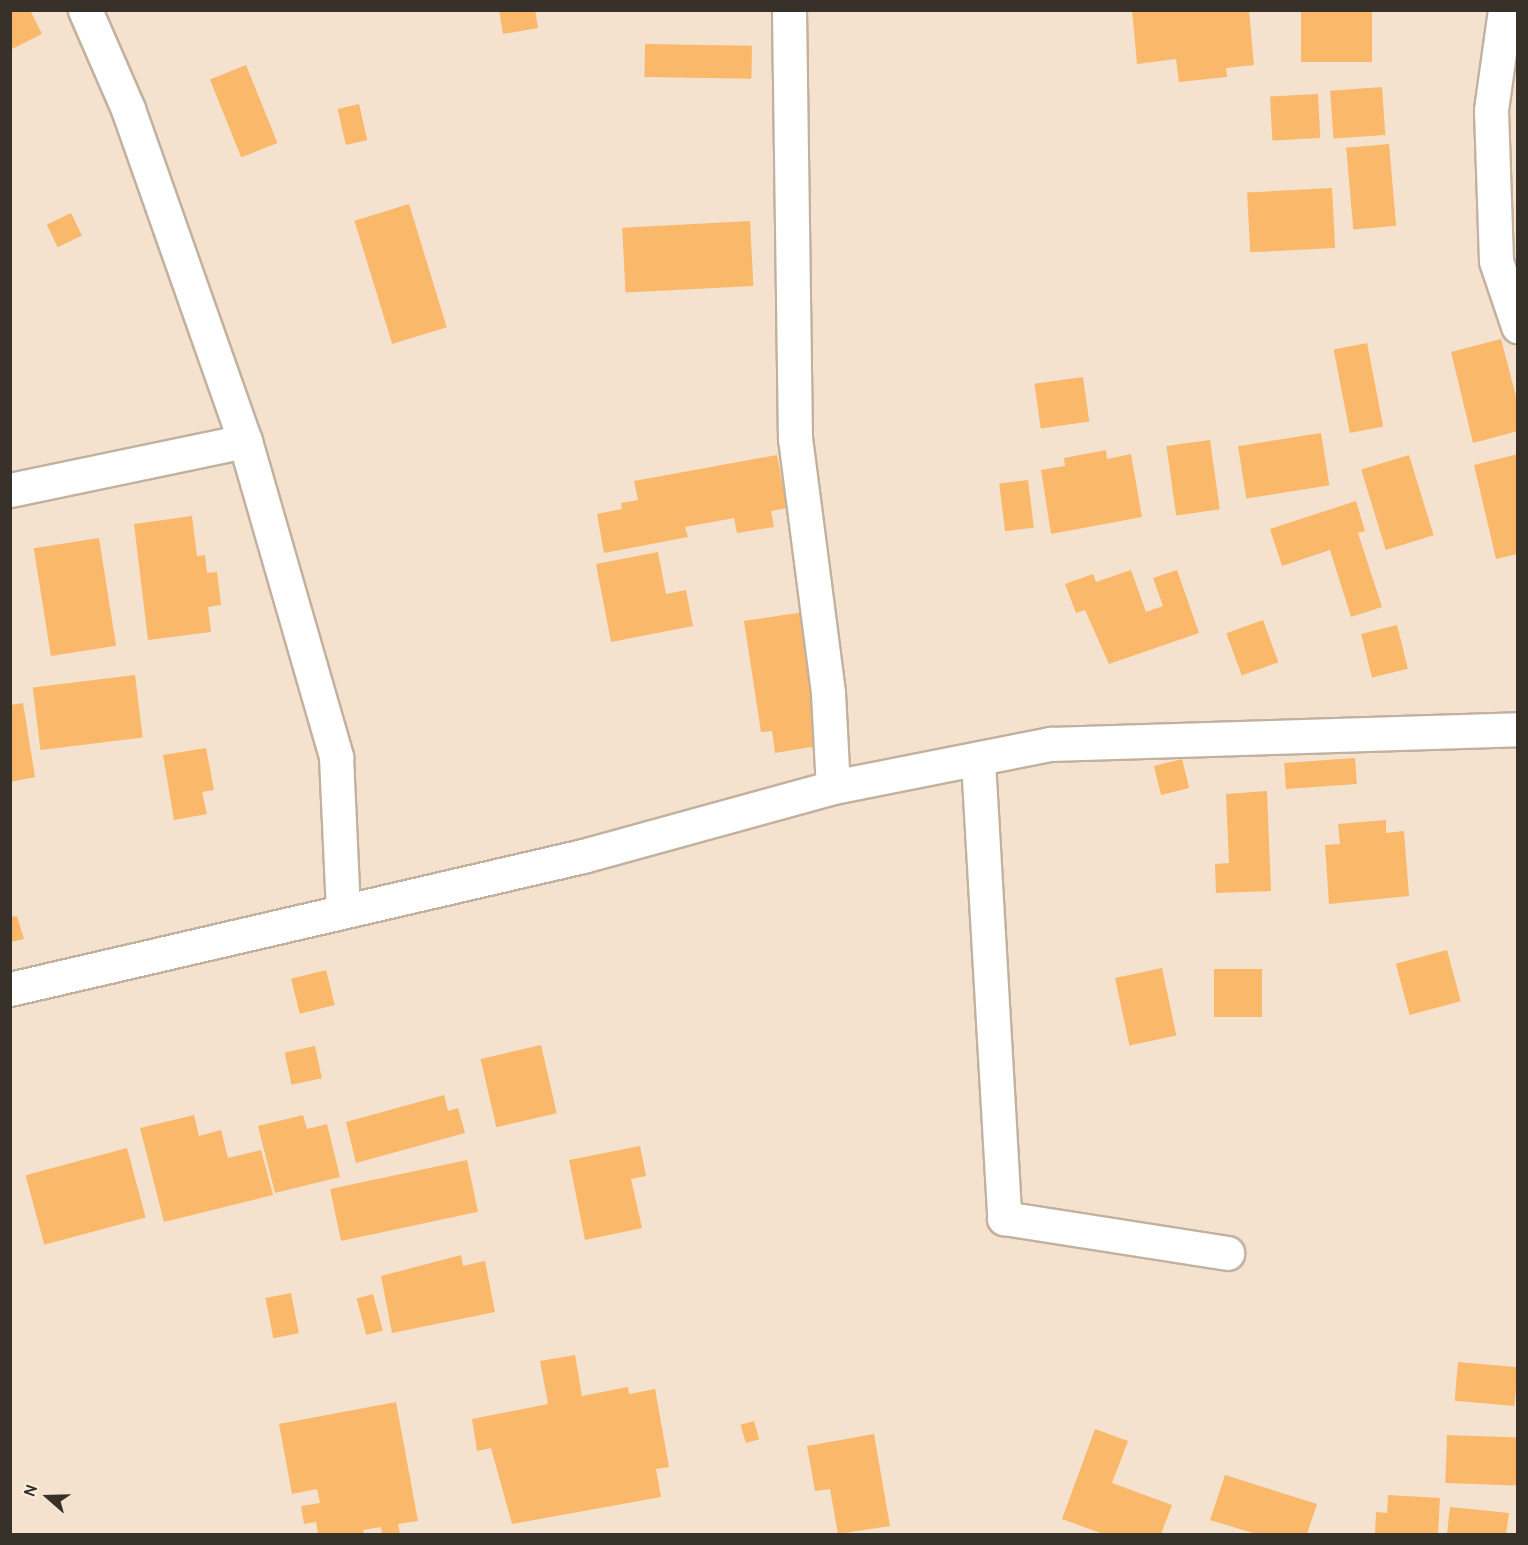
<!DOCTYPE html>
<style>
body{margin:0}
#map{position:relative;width:1528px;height:1545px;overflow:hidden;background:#f4e2cf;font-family:Cabin,sans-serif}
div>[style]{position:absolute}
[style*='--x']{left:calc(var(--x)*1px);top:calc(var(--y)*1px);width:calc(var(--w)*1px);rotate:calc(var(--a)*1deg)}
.building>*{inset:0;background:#fab86b;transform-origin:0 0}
.roads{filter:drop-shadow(2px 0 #c2b19f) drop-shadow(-2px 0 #c2b19f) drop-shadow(0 2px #c2b19f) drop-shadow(0 -2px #c2b19f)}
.street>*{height:33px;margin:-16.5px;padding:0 16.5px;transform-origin:16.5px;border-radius:16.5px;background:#fff}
span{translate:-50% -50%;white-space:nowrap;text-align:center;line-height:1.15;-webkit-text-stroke:5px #fef0e1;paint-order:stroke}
.frame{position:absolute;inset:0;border:12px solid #373129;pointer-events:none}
.north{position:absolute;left:18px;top:1467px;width:60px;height:60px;-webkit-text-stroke:4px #fef0e1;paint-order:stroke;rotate:290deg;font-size:16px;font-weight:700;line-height:24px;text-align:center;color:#373129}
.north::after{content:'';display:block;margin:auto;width:21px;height:27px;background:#373129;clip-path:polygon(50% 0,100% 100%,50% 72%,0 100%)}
</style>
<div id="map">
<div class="building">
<div style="clip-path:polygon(10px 10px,30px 10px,42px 34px,10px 50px)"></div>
<div style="clip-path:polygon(499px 10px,535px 10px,538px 28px,503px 34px)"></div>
<div style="clip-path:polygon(1132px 10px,1249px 10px,1254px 65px,1226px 68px,1227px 77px,1179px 82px,1176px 59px,1137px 64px)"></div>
<div style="left:1301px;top:10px;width:71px;height:52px"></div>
<div style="left:645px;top:44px;width:107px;height:33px;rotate:1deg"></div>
<div style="left:246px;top:65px;width:84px;height:39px;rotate:68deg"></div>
<div style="left:1382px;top:87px;width:48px;height:52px;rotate:86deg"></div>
<div style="left:1318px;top:94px;width:44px;height:48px;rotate:87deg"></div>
<div style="left:359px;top:104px;width:37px;height:22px;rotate:77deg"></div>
<div style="left:1389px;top:144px;width:82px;height:43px;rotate:85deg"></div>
<div style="left:1332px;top:188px;width:60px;height:85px;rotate:87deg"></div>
<div style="left:409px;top:204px;width:129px;height:57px;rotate:73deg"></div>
<div style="left:71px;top:213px;width:25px;height:27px;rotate:64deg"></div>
<div style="left:750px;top:221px;width:65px;height:128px;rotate:87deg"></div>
<div style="clip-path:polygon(1501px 339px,1518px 404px,1518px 431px,1473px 443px,1451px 352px)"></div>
<div style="left:1367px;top:343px;width:85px;height:34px;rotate:79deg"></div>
<div style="left:1083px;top:377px;width:45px;height:49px;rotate:82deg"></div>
<div style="left:1321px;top:433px;width:53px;height:84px;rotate:81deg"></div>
<div style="left:1210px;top:440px;width:70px;height:44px;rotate:82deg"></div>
<div style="clip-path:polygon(1106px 450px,1107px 459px,1131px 454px,1142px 517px,1051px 534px,1041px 470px,1065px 466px,1064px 458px)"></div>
<div style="clip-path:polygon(1518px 454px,1518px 554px,1496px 559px,1474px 465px)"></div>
<div style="clip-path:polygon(777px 455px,787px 508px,771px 511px,774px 527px,737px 533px,734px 518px,685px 527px,688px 537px,604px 553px,597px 514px,622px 509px,621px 503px,638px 500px,634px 481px)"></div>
<div style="left:1409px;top:455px;width:84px;height:50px;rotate:73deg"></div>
<div style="left:1028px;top:480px;width:48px;height:29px;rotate:83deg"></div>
<div style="clip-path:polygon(1356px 501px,1365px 531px,1358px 533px,1382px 607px,1351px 617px,1330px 550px,1282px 566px,1270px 529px)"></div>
<div style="clip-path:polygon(192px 516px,197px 556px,205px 555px,207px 573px,217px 572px,221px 605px,208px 607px,211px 632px,148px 640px,134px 524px)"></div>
<div style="left:99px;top:538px;width:109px;height:66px;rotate:81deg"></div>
<div style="clip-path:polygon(658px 552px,666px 594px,686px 590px,693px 626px,611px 642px,596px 564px)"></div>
<div style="clip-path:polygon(1131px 570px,1146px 612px,1163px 606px,1153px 578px,1177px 570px,1199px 633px,1109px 664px,1085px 610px,1076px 613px,1065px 584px,1093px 574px,1096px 582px)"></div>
<div style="clip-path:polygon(804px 612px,823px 745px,775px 753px,772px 731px,761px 732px,744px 621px)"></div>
<div style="left:1263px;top:620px;width:45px;height:39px;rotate:70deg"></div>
<div style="left:1397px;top:625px;width:45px;height:37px;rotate:76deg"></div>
<div style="left:135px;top:675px;width:63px;height:103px;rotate:83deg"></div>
<div style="clip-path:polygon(23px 703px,35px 777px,10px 782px,10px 705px)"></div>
<div style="clip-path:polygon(206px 748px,214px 790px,202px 792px,207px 814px,174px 820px,163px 755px)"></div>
<div style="left:1355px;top:758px;width:26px;height:71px;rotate:86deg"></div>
<div style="left:1182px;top:759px;width:30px;height:29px;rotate:76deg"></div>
<div style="clip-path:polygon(1267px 791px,1271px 891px,1216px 893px,1215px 864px,1229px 863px,1226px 794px)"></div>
<div style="clip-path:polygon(1386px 820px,1386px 833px,1404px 831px,1409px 896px,1329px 904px,1325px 845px,1340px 844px,1338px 824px)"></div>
<div style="clip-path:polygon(17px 916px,24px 939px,10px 942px,10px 917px)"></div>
<div style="left:1447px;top:950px;width:53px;height:53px;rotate:75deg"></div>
<div style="left:1162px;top:968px;width:69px;height:48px;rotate:78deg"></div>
<div style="left:1214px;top:969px;width:48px;height:48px"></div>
<div style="left:326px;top:970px;width:36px;height:36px;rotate:76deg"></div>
<div style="left:541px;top:1045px;width:70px;height:62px;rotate:77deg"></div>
<div style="left:315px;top:1046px;width:33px;height:31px;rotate:78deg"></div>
<div style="clip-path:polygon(444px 1095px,448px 1111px,458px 1108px,465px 1133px,356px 1163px,346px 1122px)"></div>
<div style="clip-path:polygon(194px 1115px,199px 1136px,221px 1130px,228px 1158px,261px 1150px,273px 1195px,164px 1222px,140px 1128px)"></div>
<div style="clip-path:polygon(303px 1115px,307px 1129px,327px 1124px,340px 1177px,275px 1193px,258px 1126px)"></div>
<div style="clip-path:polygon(640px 1146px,646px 1176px,631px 1179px,642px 1228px,585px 1240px,569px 1160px)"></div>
<div style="left:127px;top:1148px;width:72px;height:105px;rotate:75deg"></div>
<div style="left:467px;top:1160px;width:53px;height:140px;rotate:78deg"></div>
<div style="clip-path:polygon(461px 1255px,463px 1266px,485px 1261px,495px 1312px,392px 1333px,381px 1276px)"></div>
<div style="left:291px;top:1293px;width:41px;height:26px;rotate:79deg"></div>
<div style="left:373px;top:1294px;width:38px;height:17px;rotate:75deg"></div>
<div style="clip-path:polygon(575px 1355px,582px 1396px,628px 1387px,629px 1394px,655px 1389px,669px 1467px,656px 1469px,661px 1497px,512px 1524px,491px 1448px,477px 1451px,472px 1419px,548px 1404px,540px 1361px)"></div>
<div style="left:1458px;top:1362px;width:60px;height:39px;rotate:5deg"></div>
<div style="clip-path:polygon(396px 1402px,418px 1521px,398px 1524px,400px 1534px,382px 1534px,381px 1527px,363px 1530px,364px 1534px,318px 1534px,316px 1522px,304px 1524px,301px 1506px,320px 1503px,317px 1489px,292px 1494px,279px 1424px)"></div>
<div style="left:754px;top:1421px;width:19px;height:14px;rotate:74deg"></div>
<div style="clip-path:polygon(1095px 1429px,1128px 1441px,1112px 1483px,1172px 1505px,1161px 1534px,1103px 1534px,1062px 1519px)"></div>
<div style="clip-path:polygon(874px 1434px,890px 1526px,838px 1534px,830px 1489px,815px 1491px,807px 1446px)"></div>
<div style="left:1447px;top:1435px;width:71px;height:48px;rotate:2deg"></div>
<div style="clip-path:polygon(1225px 1475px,1317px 1504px,1307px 1534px,1256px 1534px,1210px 1520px)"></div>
<div style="clip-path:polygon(1388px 1495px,1440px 1498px,1438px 1534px,1375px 1534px,1376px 1512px,1387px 1513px)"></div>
<div style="clip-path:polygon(1450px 1507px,1509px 1513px,1506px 1534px,1447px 1534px)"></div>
</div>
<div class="roads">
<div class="street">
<div style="--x:85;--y:10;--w:108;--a:66.5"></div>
<div style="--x:128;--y:109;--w:352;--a:70.6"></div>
<div style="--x:245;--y:441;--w:329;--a:73.9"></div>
<div style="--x:336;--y:757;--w:152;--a:87.4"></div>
<div style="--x:789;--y:10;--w:428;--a:89.2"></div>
<div style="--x:795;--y:438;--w:257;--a:82.6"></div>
<div style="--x:828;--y:693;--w:94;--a:87"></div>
<div style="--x:1505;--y:10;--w:101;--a:98"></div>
<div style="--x:1491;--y:110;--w:151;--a:88.1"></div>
<div style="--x:1496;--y:261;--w:69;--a:71.3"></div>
<div style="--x:10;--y:490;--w:240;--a:-11.8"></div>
<div style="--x:978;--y:761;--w:458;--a:86.7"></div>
<div style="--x:1004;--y:1218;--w:226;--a:8.9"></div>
<div style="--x:10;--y:989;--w:588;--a:-13.07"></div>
<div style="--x:583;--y:856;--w:259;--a:-15.4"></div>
<div style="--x:833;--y:787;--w:222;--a:-11.2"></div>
<div style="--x:1051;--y:744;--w:467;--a:-1.8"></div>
</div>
</div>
<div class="frame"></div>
<div class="north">N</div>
</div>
